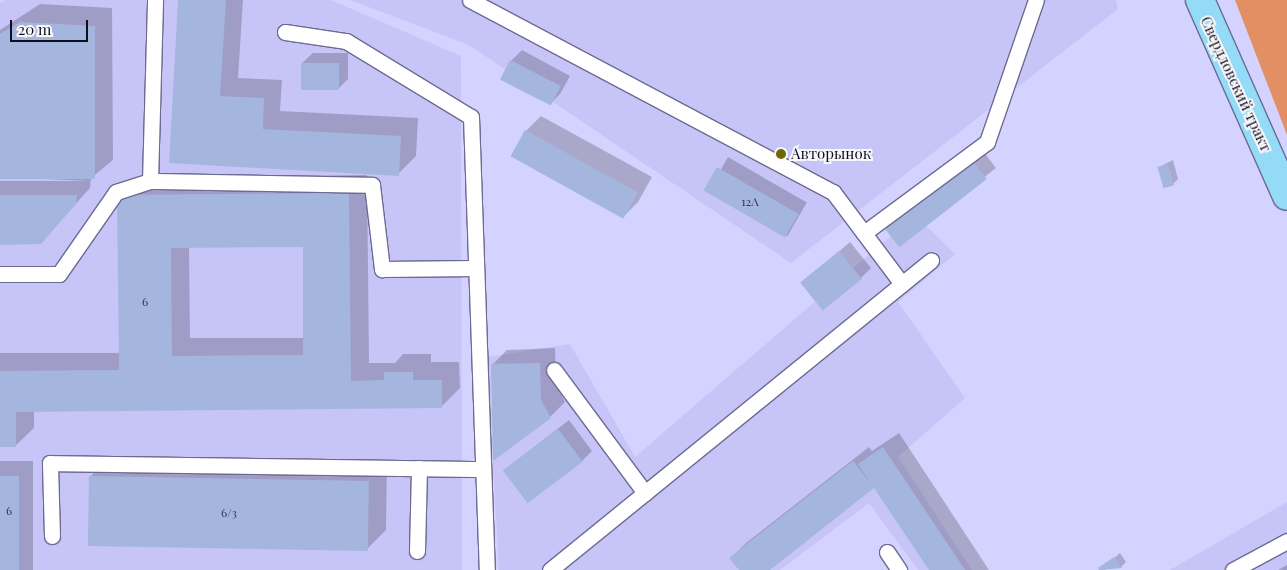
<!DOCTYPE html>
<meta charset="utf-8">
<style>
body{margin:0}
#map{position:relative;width:1287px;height:570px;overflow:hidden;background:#d4d2fe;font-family:"Playfair Display",serif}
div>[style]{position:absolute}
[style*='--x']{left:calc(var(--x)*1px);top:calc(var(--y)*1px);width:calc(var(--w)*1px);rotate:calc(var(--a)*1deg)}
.built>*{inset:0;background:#c7c5f8}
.green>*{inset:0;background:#e28f65}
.shadow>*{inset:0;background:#0003;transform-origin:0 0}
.building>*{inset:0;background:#a5b6de;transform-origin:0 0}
.roads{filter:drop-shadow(1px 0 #6d6a91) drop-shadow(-1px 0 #6d6a91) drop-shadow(0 1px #6d6a91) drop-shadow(0 -1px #6d6a91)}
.lane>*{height:15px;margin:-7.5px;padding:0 7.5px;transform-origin:7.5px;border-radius:7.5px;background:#fff}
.primary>*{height:28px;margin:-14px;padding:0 14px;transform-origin:14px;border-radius:14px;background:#93dbf6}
.dots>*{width:14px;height:14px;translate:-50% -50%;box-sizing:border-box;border:2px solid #f8f8fc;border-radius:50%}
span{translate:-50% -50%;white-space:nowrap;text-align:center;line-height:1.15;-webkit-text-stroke:4px #f8f8fc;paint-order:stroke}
.number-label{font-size:12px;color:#34384d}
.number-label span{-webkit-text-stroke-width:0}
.street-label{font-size:15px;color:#0f0e1d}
.poi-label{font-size:15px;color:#0f0e1d}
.left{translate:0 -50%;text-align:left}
.scale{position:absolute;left:10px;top:20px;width:78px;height:22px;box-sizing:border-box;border:2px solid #0f0e1d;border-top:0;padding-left:6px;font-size:15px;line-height:18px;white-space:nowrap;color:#0f0e1d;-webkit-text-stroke:4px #f8f8fc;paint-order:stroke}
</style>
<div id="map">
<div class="built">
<div style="clip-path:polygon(5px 0,331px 0,461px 56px,462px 570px,0 570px,0 3px)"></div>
<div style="clip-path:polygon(350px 0,1116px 0,1118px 9px,791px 263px,469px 45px)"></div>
<div style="clip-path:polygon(915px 215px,955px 254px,898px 302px,965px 398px,898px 457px,972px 570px,918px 570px,869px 503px,780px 570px,499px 570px,487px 357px,570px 344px,635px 457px)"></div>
<div style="clip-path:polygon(1287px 502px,1287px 570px,1170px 570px)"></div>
</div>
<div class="green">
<div style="clip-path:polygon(1235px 0,1287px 0,1287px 135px)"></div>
</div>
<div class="shadow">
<div style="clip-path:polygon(179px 0,243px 0,238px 78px,282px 80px,280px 111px,418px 118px,416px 156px,398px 174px,171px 162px)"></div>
<div style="clip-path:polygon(40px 4px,112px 8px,113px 160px,91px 178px,90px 188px,40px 243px,0 243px,0 181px,88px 181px,0 177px,0 30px)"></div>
<div style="clip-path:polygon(522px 50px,570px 76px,560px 94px,550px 104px,511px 61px)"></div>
<div style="clip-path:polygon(313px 53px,348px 53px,348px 79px,338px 89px,302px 63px)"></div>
<div style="clip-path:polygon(541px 116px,652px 177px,638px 202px,623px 217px,526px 131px)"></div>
<div style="clip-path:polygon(983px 151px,996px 168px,899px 244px)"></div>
<div style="left:728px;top:157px;width:91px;height:39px;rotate:30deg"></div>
<div style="clip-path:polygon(1173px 160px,1178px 179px,1173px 184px,1159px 167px)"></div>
<div style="clip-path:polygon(evenodd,367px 175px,369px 363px,395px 363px,403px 354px,431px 354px,431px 362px,459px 362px,460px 388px,442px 406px,34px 411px,34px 428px,15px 446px,0 446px,0 353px,120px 353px,118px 196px,137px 177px,367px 175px,304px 246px,304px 338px,190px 338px,189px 247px,304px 246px)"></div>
<div style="clip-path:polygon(850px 242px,871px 268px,861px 278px,802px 283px)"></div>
<div style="clip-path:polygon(555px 348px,556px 385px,565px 402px,550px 417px,492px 365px,507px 350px)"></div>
<div style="clip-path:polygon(569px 420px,592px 451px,582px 461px,504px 470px)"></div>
<div style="clip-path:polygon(899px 433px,989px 570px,930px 570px,875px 486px,768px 570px,740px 570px,731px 558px,746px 543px,869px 447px,872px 451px)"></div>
<div style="clip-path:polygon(109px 458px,387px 461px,386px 530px,368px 548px,91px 476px)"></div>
<div style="left:0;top:461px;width:33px;height:109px"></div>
<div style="clip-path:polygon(1120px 553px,1126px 562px,1121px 567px,1101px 570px)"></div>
<div style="clip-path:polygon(1287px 565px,1287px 570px,1278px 570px)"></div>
</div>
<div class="building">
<div style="clip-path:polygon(178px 0,226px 0,220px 96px,264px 98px,263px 129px,401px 136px,399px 176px,169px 163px)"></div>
<div style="clip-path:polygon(20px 22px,95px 26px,95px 179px,0 179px,0 34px)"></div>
<div style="left:510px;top:60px;width:57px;height:22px;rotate:27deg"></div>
<div style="left:301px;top:63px;width:38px;height:27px"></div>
<div style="left:525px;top:130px;width:129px;height:30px;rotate:29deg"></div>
<div style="left:972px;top:160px;width:24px;height:111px;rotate:52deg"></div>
<div style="left:1168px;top:164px;width:22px;height:11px;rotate:74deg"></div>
<div style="left:717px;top:167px;width:94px;height:27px;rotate:30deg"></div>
<div style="clip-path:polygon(evenodd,349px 193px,351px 381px,384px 380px,384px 372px,413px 372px,413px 380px,442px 380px,442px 408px,16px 412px,16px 447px,0 447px,0 371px,119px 370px,117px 195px,349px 193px,303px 247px,303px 355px,172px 356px,171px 248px,303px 247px)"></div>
<div style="clip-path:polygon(0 195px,77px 195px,76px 204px,41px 244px,0 245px)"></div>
<div style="left:839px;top:251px;width:36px;height:50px;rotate:51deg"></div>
<div style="clip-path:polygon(540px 363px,541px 400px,551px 418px,493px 461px,491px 364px)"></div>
<div style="left:558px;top:429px;width:41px;height:69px;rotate:53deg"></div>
<div style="clip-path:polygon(883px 447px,965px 570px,929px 570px,874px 488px,770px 570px,739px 570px,729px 558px,853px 461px,871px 484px,858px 464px)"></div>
<div style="left:0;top:476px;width:19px;height:94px"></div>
<div style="left:89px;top:476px;width:280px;height:70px;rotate:1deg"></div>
<div style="clip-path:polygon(1114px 557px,1122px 568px,1099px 570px,1098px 568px)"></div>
</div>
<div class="roads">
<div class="lane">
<div style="--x:470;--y:0;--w:411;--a:27.9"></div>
<div style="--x:833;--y:192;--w:115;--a:53.1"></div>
<div style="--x:285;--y:32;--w:62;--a:8.4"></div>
<div style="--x:346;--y:41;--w:146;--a:31.3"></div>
<div style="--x:471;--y:117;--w:453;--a:88"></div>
<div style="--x:150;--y:181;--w:181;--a:-88.4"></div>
<div style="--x:864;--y:233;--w:153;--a:-36.5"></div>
<div style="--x:987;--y:142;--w:150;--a:-71"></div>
<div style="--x:0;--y:274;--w:59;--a:0"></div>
<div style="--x:59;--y:274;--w:100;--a:-55.2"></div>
<div style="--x:116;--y:192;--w:36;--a:-18"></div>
<div style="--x:150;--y:181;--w:222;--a:1"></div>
<div style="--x:372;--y:185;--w:85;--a:83.2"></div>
<div style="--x:382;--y:269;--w:94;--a:-0.6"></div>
<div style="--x:554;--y:370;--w:153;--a:53.5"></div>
<div style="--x:52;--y:536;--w:73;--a:-91.6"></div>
<div style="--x:50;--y:463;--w:433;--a:0.8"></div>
<div style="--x:417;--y:551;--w:83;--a:-88.6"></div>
<div style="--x:887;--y:552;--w:22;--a:56"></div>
<div style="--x:550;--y:570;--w:491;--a:-39.1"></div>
<div style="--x:1233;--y:570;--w:61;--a:-28.2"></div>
</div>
<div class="primary">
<div style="--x:1200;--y:0;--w:214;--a:66.1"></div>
</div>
</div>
<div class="dots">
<div style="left:781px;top:154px;background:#6d6902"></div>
</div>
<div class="number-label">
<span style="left:750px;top:202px">12А</span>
<span style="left:145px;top:302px">6</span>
<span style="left:9px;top:511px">6</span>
<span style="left:229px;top:513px">6/3</span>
</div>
<div class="street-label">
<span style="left:1236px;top:84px;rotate:65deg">Свердловский тракт</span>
</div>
<div class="poi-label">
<span class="left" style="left:791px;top:154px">Авторынок</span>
</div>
<div class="scale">20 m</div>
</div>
